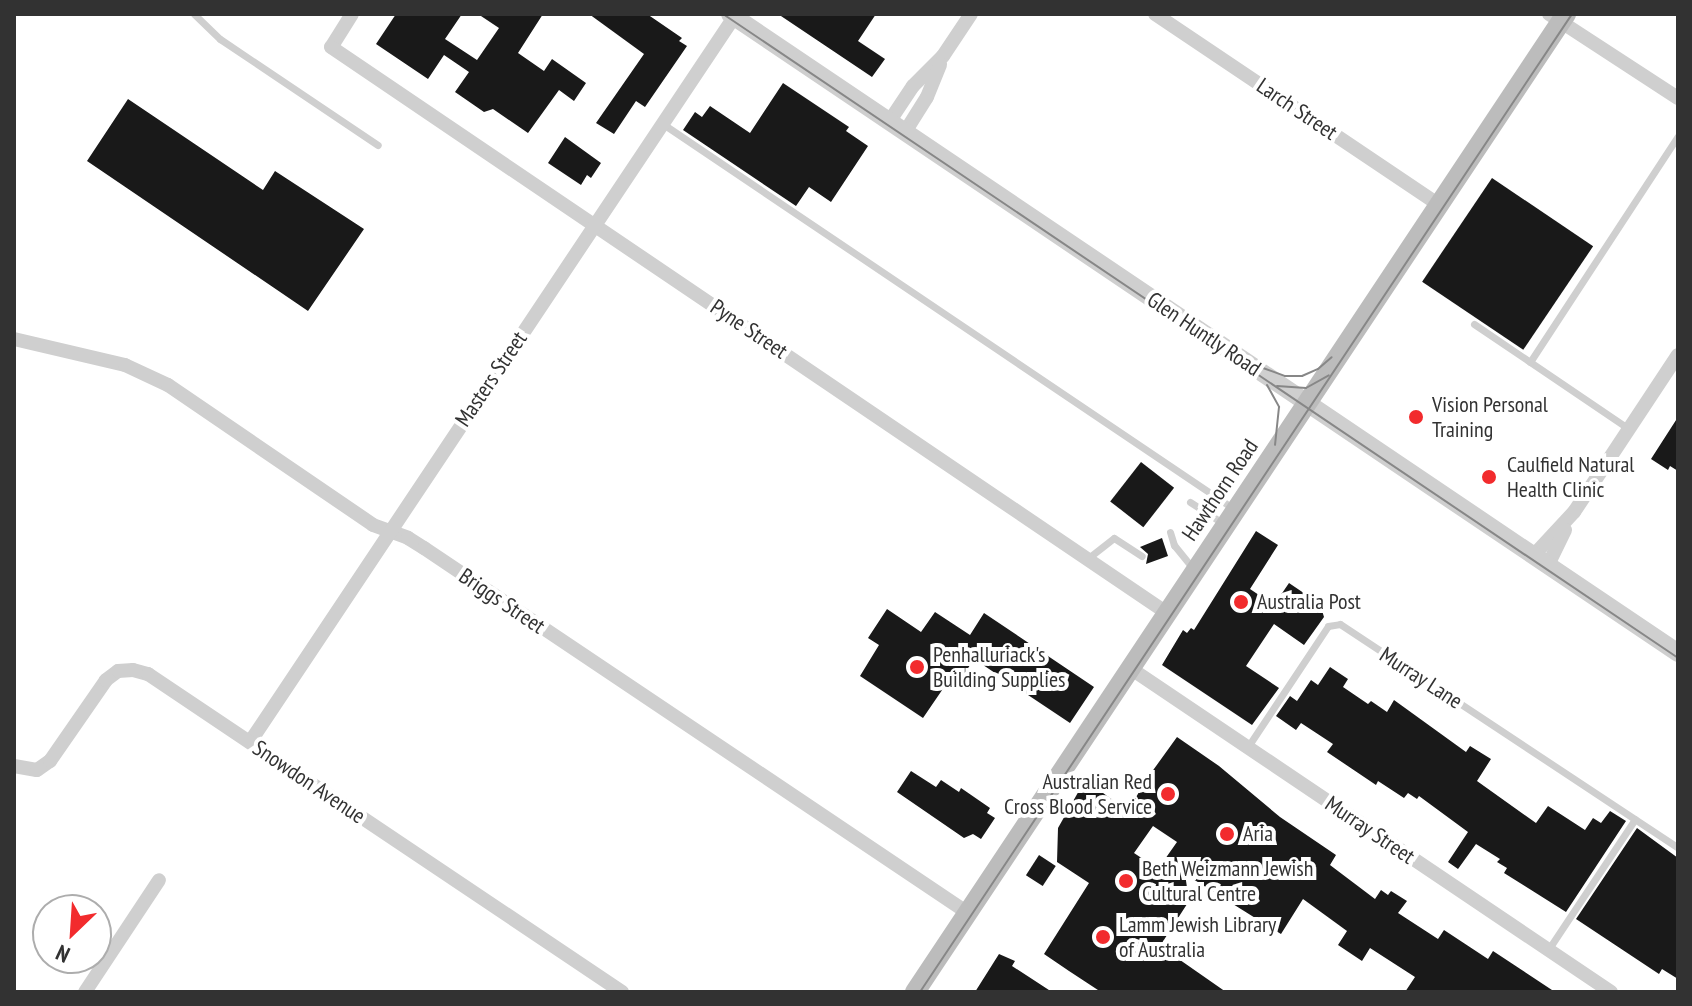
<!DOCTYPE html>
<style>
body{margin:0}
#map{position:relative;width:1692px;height:1006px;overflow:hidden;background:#fff;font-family:"PT Sans Narrow",sans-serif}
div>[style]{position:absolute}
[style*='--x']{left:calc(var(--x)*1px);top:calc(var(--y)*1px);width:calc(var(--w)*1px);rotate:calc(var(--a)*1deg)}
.building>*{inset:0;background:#191919;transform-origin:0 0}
.service>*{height:7px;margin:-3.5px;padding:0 3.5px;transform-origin:3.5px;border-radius:3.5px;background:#cfcfcf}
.minor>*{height:14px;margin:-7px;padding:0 7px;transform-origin:7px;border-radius:7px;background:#cfcfcf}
.tertiary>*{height:18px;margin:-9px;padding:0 9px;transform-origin:9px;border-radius:9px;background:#cfcfcf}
.secondary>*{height:20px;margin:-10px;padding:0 10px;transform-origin:10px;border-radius:10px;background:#bcbcbc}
.tram>*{height:2px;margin:-1px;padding:0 1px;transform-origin:1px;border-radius:1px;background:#878787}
.dots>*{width:22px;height:22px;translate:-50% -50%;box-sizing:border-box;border:4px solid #fff;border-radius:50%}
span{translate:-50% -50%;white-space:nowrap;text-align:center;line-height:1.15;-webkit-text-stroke:8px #fff;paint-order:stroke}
.street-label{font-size:22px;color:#323232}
.poi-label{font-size:22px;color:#323232}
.left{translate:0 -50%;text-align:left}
.right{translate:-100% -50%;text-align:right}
.frame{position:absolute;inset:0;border:16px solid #323232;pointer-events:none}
.north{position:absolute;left:32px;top:894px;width:80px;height:80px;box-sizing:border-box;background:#fff;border:2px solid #adadad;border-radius:50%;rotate:205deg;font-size:22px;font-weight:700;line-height:32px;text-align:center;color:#323232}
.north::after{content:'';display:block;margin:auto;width:28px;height:36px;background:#f22b2d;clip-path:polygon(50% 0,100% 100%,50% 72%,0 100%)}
</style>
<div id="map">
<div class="building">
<div style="clip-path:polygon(396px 14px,462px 14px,445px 39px,477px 60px,499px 28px,478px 14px,543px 14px,518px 53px,544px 71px,552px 59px,586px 83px,574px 101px,559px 90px,528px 133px,493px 109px,484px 112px,455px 92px,469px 72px,444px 55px,428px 79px,376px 44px)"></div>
<div style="clip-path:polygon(589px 14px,647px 14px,682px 38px,679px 41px,687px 46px,645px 107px,636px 101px,614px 134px,596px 123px,644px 54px)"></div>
<div style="clip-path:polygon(778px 14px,876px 14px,858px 41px,885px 59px,872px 77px)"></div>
<div style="clip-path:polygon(783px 83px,849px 127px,846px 131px,868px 146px,831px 202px,809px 187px,796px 206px,683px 130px,695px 112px,702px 117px,710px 106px,750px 133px)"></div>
<div style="clip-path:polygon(128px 99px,263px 190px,275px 171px,364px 229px,308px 311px,87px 161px)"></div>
<div style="clip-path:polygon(565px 137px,601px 163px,591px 178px,587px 175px,581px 185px,548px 163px)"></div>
<div style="left:1492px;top:178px;width:122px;height:125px;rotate:34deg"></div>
<div style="clip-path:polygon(1678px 417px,1678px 471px,1670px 466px,1668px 470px,1651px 459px)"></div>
<div style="left:1141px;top:462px;width:42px;height:50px;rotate:38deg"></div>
<div style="clip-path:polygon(1256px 531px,1278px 545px,1250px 589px,1274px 605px,1289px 583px,1320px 604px,1324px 617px,1304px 645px,1274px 624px,1246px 666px,1279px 688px,1252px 725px,1162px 665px,1183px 630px,1187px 633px,1191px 628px,1194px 630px)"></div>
<div style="clip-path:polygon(1162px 538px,1168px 556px,1146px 564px,1148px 554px,1140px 547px)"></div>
<div style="clip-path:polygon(887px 609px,921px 632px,935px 612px,970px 635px,984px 613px,1094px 687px,1070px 723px,974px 659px,959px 682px,951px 677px,923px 718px,860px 676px,879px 645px,868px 638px)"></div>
<div style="clip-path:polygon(1330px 667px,1348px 679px,1343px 687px,1368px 704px,1371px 701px,1387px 712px,1394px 700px,1466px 752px,1470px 746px,1491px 759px,1477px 781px,1536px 823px,1548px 806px,1585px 830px,1593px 818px,1601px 823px,1610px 811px,1626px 821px,1566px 912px,1504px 873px,1507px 868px,1497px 862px,1500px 859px,1476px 844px,1458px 869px,1448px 862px,1468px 832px,1419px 796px,1417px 799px,1408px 793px,1404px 798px,1378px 781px,1376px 785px,1327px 752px,1333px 744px,1301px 723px,1296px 730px,1276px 716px,1290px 696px,1297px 701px,1311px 680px,1318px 685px)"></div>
<div style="clip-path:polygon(evenodd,1177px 737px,1219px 766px,1280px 817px,1336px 855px,1330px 865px,1375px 899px,1381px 890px,1388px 895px,1391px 891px,1407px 901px,1398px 913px,1438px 939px,1444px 930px,1488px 959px,1493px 951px,1555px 992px,1405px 992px,1415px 977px,1370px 948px,1362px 961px,1338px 945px,1347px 931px,1303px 899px,1281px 934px,1185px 874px,1189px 901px,1160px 946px,1226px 992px,1101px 992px,1069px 971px,1044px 954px,1089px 883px,1057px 862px,1058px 828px,1085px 780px,1128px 811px,1146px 780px,1177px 737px,1153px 826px,1177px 842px,1158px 869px,1134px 853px,1153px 826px)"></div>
<div style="clip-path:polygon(911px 771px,936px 787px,941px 780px,959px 792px,961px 788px,990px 808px,987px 813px,995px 818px,981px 839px,973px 834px,964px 838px,897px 792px)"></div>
<div style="clip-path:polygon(1637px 828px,1678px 858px,1678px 979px,1662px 969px,1659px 974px,1576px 919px)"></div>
<div style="left:1039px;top:855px;width:20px;height:24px;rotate:33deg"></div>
<div style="clip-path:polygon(999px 954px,1015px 961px,1012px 966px,1052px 992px,975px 992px)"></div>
</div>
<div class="service">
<div style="--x:194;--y:14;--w:36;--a:44"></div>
<div style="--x:220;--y:39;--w:190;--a:33.9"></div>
<div style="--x:663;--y:124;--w:689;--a:33.99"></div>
<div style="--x:1474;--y:324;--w:187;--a:34.1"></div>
<div style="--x:1530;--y:362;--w:270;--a:-56.8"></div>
<div style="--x:1190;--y:502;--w:40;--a:32.9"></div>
<div style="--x:1170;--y:532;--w:14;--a:73"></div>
<div style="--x:1174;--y:545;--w:32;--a:51"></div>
<div style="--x:1087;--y:559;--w:34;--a:-38"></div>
<div style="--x:1114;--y:538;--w:33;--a:33"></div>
<div style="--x:1247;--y:748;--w:146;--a:-56.4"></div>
<div style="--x:1328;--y:626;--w:12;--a:-9"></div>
<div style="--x:1340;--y:624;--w:405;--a:33.5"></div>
<div style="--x:1548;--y:950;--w:157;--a:-56.4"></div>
</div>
<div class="minor">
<div style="--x:352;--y:14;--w:39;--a:122"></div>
<div style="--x:331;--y:47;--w:1010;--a:34.1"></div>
<div style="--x:1155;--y:14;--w:342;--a:33.9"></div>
<div style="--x:1549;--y:14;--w:154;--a:33.1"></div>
<div style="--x:889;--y:122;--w:43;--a:-56.3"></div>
<div style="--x:913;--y:86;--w:42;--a:-45"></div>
<div style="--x:943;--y:56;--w:50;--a:-56.3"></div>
<div style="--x:905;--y:132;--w:41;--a:-57.8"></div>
<div style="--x:927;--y:97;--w:35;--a:-68"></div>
<div style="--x:14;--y:339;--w:114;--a:13.2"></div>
<div style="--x:125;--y:365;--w:47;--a:24.9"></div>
<div style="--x:168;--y:385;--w:248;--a:34.3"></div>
<div style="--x:373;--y:525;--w:37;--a:20"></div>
<div style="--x:408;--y:538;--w:19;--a:32"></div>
<div style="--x:424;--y:548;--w:655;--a:33.86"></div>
<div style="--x:1534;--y:555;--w:59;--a:-47.1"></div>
<div style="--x:1574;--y:512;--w:188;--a:-56.5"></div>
<div style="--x:1548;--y:565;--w:39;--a:-64"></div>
<div style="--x:1130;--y:668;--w:580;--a:33.96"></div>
<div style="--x:250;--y:742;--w:872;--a:-56.27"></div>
<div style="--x:14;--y:766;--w:23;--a:10"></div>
<div style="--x:37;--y:770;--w:16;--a:-35"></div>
<div style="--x:50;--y:761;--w:98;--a:-55.3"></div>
<div style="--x:106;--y:680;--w:15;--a:-37"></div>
<div style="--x:118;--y:671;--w:15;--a:-4"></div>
<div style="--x:133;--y:670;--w:16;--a:15"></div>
<div style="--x:148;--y:674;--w:571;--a:33.86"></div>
<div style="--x:85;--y:992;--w:134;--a:-56.5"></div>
</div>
<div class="tertiary">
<div style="--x:730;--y:14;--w:1143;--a:33.98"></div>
</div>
<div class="secondary">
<div style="--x:915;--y:992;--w:1175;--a:-56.35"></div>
</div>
<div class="tram">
<div style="--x:723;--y:14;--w:1152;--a:33.99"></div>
<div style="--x:1263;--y:368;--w:23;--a:20"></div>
<div style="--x:1285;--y:376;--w:17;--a:0"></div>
<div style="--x:1302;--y:376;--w:17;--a:-24"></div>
<div style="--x:1318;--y:369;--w:18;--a:-41"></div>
<div style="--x:1267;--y:385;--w:25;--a:61"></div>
<div style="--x:1279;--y:407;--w:38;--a:96"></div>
<div style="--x:1277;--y:386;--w:29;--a:4"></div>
<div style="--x:1306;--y:388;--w:26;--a:-29"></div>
<div style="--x:920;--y:992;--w:1175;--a:-56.31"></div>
</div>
<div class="dots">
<div style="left:1416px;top:417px;background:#f22b2d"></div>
<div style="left:1489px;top:477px;background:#f22b2d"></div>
<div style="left:1241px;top:602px;background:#f22b2d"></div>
<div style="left:917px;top:667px;background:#f22b2d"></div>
<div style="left:1168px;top:794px;background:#f22b2d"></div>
<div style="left:1227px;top:834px;background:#f22b2d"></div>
<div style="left:1126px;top:881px;background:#f22b2d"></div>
<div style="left:1103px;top:937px;background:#f22b2d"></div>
</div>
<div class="street-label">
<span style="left:1297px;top:109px;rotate:34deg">Larch Street</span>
<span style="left:749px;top:329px;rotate:34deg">Pyne Street</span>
<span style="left:1204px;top:334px;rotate:34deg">Glen Huntly Road</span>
<span style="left:491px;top:379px;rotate:-56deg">Masters Street</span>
<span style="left:1220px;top:490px;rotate:-56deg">Hawthorn Road</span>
<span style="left:502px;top:601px;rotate:34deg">Briggs Street</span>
<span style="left:1421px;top:678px;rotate:33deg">Murray Lane</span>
<span style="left:309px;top:782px;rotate:34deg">Snowdon Avenue</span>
<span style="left:1370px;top:830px;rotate:34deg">Murray Street</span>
</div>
<div class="poi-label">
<span class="left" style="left:1432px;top:417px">Vision Personal<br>Training</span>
<span class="left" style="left:1507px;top:477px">Caulfield Natural<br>Health Clinic</span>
<span class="left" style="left:1257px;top:602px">Australia Post</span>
<span class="left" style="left:933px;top:667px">Penhalluriack's<br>Building Supplies</span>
<span class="right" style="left:1152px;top:794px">Australian Red<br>Cross Blood Service</span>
<span class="left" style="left:1243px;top:834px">Aria</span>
<span class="left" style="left:1142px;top:881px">Beth Weizmann Jewish<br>Cultural Centre</span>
<span class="left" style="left:1119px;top:937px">Lamm Jewish Library<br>of Australia</span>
</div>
<div class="frame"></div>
<div class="north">N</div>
</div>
